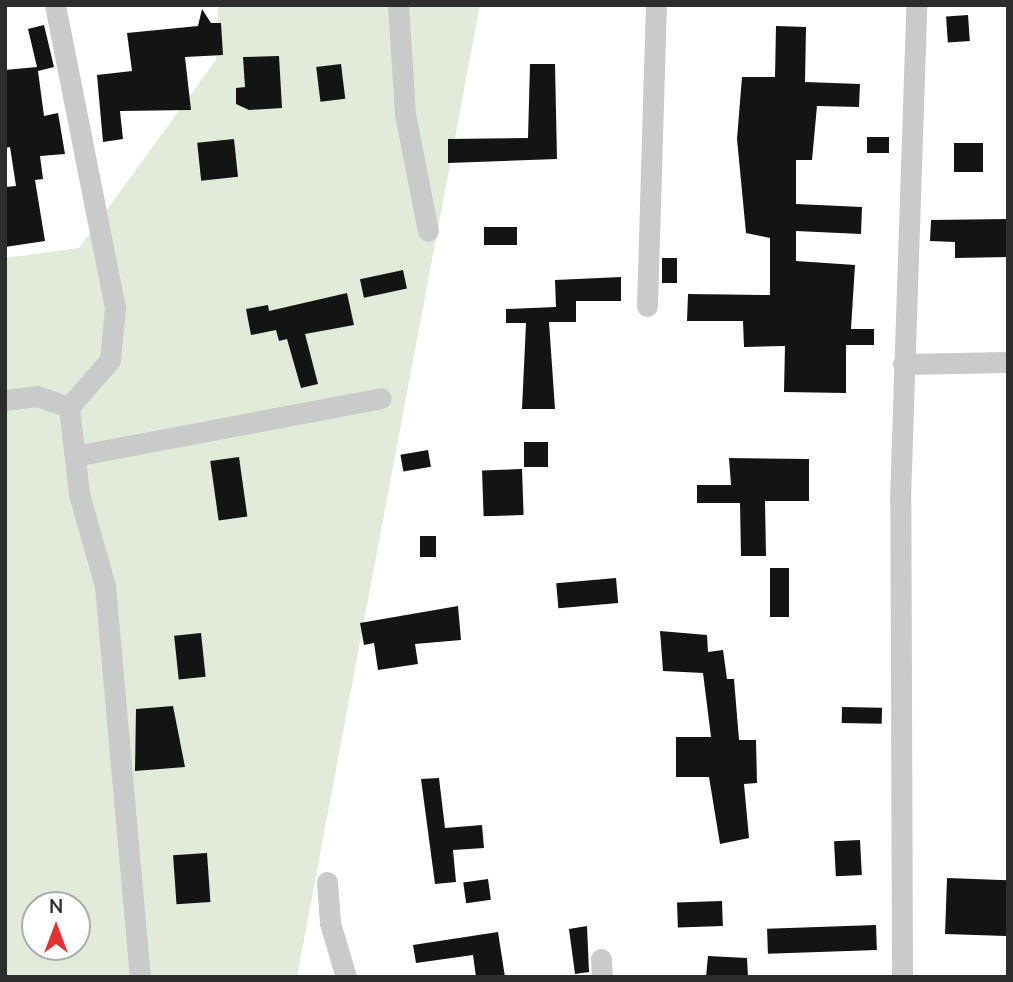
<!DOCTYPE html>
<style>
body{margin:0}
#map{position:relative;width:1013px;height:982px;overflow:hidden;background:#fff;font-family:"Nunito Sans",sans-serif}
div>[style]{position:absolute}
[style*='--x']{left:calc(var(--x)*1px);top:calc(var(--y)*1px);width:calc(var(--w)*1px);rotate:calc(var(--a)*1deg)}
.green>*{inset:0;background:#e2ebda}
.building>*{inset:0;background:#141414;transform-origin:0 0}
.minor>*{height:21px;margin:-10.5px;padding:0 10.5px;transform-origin:10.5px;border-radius:10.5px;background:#cacaca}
span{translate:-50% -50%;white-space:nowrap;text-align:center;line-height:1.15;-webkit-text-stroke:7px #fff;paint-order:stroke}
.frame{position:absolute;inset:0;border:7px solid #2d2d2d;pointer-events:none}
.north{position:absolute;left:21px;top:891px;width:70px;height:70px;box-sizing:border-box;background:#fff;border:2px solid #ababab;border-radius:50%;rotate:0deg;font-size:19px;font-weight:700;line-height:28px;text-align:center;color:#2d2d2d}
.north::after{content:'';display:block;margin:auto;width:24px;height:32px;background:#e33030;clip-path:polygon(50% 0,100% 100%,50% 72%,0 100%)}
</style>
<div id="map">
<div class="green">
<div style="clip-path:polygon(evenodd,218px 5px,480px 5px,297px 977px,5px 977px,5px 258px,79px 248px,216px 60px,218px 5px,35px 905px,77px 905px,77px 947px,35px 947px,35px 905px)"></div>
</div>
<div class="building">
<div style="clip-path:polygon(202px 9px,211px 23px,221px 23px,223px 55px,185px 57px,191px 110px,120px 111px,123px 139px,103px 142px,97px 75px,132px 71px,127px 33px,198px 26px)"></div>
<div style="left:968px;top:15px;width:26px;height:22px;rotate:86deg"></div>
<div style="clip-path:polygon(44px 25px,54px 67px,38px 71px,44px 116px,58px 113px,65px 154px,40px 156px,43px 179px,35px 180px,45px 241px,5px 247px,5px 187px,16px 186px,10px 147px,5px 148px,5px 70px,37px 67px,28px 29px)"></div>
<div style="clip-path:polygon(776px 26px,806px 27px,805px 82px,860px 84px,859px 107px,817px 106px,812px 160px,796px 160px,796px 204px,862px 207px,861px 234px,796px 231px,796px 261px,855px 265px,851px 329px,874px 329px,874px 345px,846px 345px,846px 393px,784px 392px,785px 346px,744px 347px,743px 321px,687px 321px,688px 294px,770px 295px,770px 238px,746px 233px,737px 139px,742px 77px,775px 77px)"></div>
<div style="clip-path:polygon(279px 56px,282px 108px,249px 110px,236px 104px,236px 88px,245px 87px,243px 57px)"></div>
<div style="left:341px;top:64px;width:35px;height:25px;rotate:83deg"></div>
<div style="clip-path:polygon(530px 64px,555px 64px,557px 159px,448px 163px,448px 139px,528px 138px)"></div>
<div style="left:867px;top:137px;width:22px;height:16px"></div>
<div style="left:234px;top:139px;width:38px;height:37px;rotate:84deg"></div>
<div style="left:954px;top:143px;width:29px;height:29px"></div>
<div style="clip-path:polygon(1008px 219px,1008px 257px,955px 258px,955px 242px,930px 241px,931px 220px)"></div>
<div style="left:484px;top:227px;width:33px;height:18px"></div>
<div style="left:662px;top:258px;width:15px;height:25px"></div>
<div style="left:403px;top:270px;width:19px;height:44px;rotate:78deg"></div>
<div style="clip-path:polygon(621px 277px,621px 301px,576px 301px,576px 322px,549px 322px,555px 409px,522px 409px,526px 323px,506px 323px,506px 309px,556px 307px,555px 280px)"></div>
<div style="clip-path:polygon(347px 293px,354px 325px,305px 334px,318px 384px,301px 388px,287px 339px,279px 341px,276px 330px,251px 335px,246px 309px,268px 305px,269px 311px)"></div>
<div style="left:524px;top:442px;width:24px;height:25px"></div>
<div style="left:428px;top:450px;width:17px;height:28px;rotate:80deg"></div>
<div style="left:239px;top:457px;width:60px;height:29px;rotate:82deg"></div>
<div style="clip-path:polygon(729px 458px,809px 459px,809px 501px,765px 501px,766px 556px,741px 556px,740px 503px,697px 503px,697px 485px,731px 485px)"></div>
<div style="left:522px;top:469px;width:46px;height:40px;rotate:88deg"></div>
<div style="left:420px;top:536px;width:16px;height:21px"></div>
<div style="left:770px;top:568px;width:19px;height:49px"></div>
<div style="left:616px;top:578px;width:25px;height:60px;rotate:85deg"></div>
<div style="clip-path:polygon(458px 606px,461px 640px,415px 644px,418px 664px,378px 670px,374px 643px,364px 645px,360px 623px)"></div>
<div style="clip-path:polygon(660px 631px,707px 635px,708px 652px,723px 650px,727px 679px,734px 679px,739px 740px,756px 740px,757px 783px,744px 784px,749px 838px,720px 844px,709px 777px,676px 777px,676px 737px,711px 737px,703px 673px,663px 671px)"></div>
<div style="left:201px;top:633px;width:44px;height:27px;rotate:84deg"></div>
<div style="clip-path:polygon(173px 706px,185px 767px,135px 771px,136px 709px)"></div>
<div style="left:842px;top:707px;width:40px;height:16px;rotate:1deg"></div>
<div style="clip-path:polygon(439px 778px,445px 828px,482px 825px,484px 848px,453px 850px,456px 882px,435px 884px,421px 779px)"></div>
<div style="left:860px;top:840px;width:35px;height:26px;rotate:87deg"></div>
<div style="left:207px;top:853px;width:49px;height:34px;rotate:86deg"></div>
<div style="left:947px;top:878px;width:61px;height:56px;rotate:2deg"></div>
<div style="left:488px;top:879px;width:21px;height:25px;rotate:82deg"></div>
<div style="left:722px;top:901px;width:25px;height:45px;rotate:88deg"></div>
<div style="left:876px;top:925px;width:25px;height:109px;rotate:88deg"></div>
<div style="clip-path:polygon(587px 926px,589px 972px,575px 974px,569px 929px)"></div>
<div style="clip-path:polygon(498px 932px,505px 977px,476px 977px,473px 955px,416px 963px,413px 945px)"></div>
<div style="clip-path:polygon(708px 956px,747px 958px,748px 977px,706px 977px)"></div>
</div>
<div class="minor">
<div style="--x:55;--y:5;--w:309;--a:78.8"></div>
<div style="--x:115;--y:308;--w:52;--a:95.5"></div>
<div style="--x:110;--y:360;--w:62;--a:131.1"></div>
<div style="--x:398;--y:5;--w:109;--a:86.3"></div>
<div style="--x:405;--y:114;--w:119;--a:78.9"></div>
<div style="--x:647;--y:306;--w:301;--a:-88.3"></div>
<div style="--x:903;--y:364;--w:105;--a:-1.1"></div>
<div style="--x:5;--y:400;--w:32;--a:-7"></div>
<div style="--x:37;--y:396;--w:34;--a:19"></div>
<div style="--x:69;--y:407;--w:88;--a:83.4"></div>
<div style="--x:79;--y:494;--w:96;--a:74.2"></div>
<div style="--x:105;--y:586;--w:393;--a:84.9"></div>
<div style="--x:75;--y:456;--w:311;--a:-10.7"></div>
<div style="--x:327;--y:882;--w:41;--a:85.8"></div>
<div style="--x:330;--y:923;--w:56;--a:73.5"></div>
<div style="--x:601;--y:959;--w:18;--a:87"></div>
<div style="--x:902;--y:977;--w:478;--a:-90.2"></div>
<div style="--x:900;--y:499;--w:494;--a:-88.1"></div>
</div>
<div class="frame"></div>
<div class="north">N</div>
</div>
